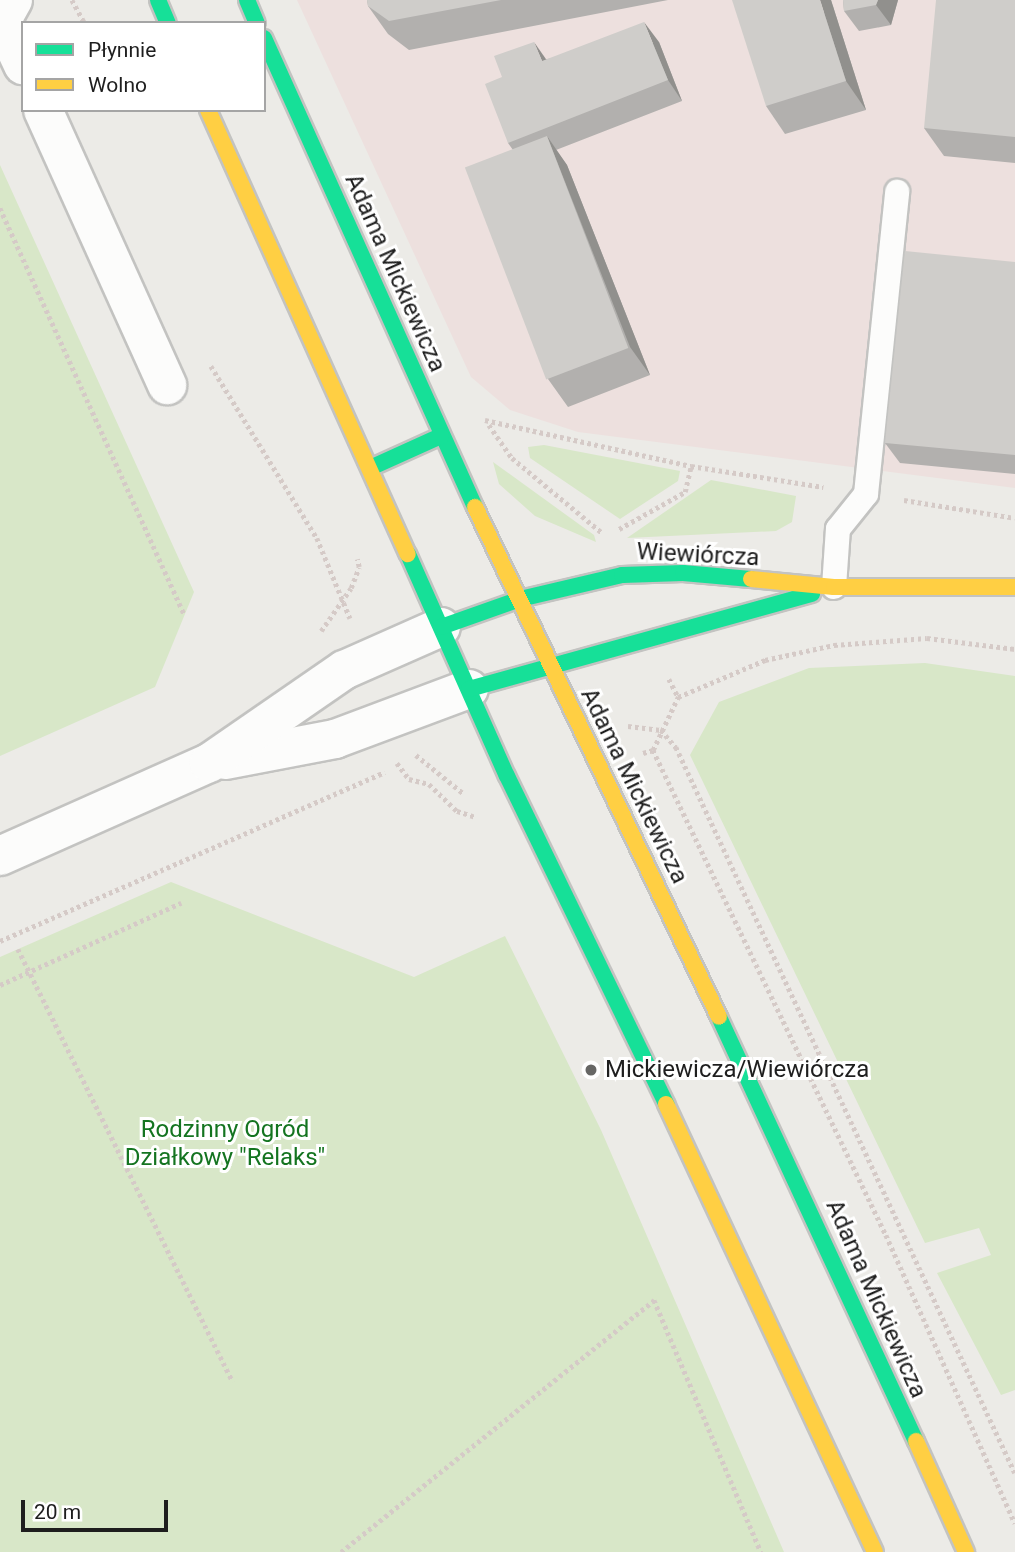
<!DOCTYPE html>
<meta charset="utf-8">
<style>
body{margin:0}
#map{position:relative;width:1015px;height:1552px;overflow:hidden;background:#ecebe7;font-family:Roboto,sans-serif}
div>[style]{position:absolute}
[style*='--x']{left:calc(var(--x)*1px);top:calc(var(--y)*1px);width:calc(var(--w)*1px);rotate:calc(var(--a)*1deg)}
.commercial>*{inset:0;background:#ede0de}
.grass>*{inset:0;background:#d8e7c8}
.path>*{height:4.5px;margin-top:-2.25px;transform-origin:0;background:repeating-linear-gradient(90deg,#d5cac7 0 3.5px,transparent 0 7px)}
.roads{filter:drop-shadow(2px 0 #c3c3c1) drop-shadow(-2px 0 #c3c3c1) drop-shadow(0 2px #c3c3c1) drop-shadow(0 -2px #c3c3c1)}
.lane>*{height:24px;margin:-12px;padding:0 12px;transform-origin:12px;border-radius:12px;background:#fcfcfb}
.street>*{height:38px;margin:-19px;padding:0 19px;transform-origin:19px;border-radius:19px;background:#fcfcfb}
.fast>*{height:16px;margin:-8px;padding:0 8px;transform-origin:8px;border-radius:8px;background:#16e098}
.slow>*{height:16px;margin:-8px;padding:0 8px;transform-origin:8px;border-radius:8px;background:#ffcf43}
.wall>*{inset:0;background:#b2b0ae}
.shaded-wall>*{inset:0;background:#91908d}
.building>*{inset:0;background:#cfcdca;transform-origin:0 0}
.dots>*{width:19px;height:19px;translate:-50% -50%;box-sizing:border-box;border:4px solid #fff;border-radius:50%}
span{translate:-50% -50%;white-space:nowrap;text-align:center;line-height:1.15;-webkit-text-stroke:6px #fff;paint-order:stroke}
.street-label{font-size:24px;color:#1e1e1e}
.poi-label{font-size:24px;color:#1e1e1e}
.left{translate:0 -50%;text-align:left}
.park-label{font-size:24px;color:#147420}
.legend{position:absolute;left:21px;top:21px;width:245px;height:91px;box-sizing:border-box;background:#fff;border:2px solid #a5a5a5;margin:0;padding:9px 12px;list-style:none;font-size:21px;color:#1e1e1e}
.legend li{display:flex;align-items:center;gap:14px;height:35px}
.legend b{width:35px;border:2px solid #a5a5a5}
.scale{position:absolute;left:21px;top:1500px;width:147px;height:32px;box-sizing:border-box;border:4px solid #1e1e1e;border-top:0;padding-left:9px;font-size:21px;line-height:24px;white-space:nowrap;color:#1e1e1e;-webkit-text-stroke:5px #fff;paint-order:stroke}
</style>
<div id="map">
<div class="commercial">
<div style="clip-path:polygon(297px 0,1015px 0,1015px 488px,578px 432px,510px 410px,471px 377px)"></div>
</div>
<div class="grass">
<div style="clip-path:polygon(0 165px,194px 592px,155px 687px,0 756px)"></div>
<div style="clip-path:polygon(544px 445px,680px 471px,678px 481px,620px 519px,530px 458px,528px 447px)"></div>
<div style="clip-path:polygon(493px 462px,594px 535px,596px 542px,535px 516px,499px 484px)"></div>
<div style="clip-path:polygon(711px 480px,796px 496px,792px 522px,776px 531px,627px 538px)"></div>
<div style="clip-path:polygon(925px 663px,1015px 676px,1015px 1390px,1001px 1395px,937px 1273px,991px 1255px,979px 1228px,925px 1243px,690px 755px,719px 702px,809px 668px)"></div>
<div style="clip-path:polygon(171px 882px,414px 977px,505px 936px,601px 1130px,784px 1552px,0 1552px,0 957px)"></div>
</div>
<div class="path">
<div style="--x:72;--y:0;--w:26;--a:61"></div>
<div style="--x:0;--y:208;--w:447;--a:65.6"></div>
<div style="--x:211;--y:366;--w:202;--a:58.4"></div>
<div style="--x:317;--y:538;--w:87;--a:67.6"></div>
<div style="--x:485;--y:420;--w:211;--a:12.6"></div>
<div style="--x:489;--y:425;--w:40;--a:55.1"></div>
<div style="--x:512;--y:458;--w:116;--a:39.7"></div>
<div style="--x:904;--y:500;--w:112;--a:9.2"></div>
<div style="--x:619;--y:529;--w:76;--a:-29.3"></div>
<div style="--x:685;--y:492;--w:27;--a:-77"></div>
<div style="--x:691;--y:466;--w:134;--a:9"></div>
<div style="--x:321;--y:631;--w:52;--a:-55.1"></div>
<div style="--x:351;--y:588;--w:22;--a:-69"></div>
<div style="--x:359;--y:567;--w:8;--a:-104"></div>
<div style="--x:669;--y:679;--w:20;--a:63"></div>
<div style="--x:628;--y:726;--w:33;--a:7"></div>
<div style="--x:661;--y:730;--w:23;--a:49"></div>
<div style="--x:676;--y:747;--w:801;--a:64.97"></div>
<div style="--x:653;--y:750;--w:59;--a:-64.7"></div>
<div style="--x:678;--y:697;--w:95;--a:-23"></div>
<div style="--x:765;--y:660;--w:71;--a:-12.3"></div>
<div style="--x:834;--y:645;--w:93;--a:-4.3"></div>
<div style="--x:927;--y:638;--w:89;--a:7.1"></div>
<div style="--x:643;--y:753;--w:10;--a:-17"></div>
<div style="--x:653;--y:750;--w:538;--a:64.34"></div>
<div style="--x:886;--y:1235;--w:316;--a:65.9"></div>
<div style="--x:416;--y:755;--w:60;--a:39"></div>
<div style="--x:397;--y:763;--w:20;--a:53"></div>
<div style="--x:409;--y:779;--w:21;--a:14"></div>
<div style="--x:429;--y:784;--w:39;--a:44"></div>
<div style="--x:457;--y:811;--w:20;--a:18"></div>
<div style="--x:0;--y:941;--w:420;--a:-23.7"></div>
<div style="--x:18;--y:949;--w:483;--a:63.6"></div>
<div style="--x:0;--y:985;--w:199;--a:-24.4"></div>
<div style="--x:341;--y:1552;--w:402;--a:-38.8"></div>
<div style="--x:654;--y:1300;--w:274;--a:67"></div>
</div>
<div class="roads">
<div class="lane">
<div style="--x:834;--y:587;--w:58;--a:-86.1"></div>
<div style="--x:838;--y:529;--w:45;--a:-51.3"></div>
<div style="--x:866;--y:494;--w:304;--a:-84.1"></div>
</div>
<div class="street">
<div style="--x:13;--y:0;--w:23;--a:119"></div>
<div style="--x:2;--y:20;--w:50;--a:65"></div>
<div style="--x:43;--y:110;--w:302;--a:65.7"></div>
<div style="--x:225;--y:760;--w:112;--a:-10.8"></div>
<div style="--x:335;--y:739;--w:143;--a:-20.5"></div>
<div style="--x:0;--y:856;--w:229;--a:-24"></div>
<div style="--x:209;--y:763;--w:164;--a:-34.6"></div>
<div style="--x:344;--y:670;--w:106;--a:-23.9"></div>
</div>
<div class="fast">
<div style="--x:158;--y:0;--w:25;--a:67"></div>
<div style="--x:247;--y:0;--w:25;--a:67"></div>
<div style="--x:264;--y:38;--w:514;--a:65.78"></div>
<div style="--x:370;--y:468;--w:78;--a:-24.3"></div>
<div style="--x:408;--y:554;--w:243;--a:66"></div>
<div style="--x:507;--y:776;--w:365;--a:64.1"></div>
<div style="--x:441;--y:627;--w:84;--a:-19.5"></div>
<div style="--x:520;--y:599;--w:105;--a:-13.2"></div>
<div style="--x:622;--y:575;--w:61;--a:-1.9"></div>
<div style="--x:683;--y:573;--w:68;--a:5"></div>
<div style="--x:469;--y:689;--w:356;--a:-15.5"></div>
<div style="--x:719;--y:1017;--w:468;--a:65.1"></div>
</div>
<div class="slow">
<div style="--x:208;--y:110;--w:487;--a:65.8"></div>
<div style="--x:475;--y:507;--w:565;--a:64.43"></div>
<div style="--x:751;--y:579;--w:83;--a:5.5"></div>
<div style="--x:834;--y:587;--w:181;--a:0"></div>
<div style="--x:666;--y:1104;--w:494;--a:65"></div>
<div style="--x:916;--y:1441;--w:122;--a:65.8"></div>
</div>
</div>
<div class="wall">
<div style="clip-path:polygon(367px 0,668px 0,409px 50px,388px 34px,368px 6px)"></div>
<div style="clip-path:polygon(831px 0,866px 110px,785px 134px,766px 106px)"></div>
<div style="clip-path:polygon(843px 0,898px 0,891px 25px,859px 31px,844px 11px)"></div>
<div style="clip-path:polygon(1015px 0,1015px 163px,944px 156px,924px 128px)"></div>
<div style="clip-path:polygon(659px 42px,682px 101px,556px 150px,567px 165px,650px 375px,568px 407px,548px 379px,513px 150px,508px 143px,502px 77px,547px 59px)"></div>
<div style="clip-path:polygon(1015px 262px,1015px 474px,900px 463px,885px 443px)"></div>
</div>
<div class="shaded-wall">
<div style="clip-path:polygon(820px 0,831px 0,866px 110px,846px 81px)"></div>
<div style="clip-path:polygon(878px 0,898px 0,891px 25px,876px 5px)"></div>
<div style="clip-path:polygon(644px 22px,659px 42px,682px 101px,668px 80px)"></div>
<div style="clip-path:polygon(534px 42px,548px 62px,542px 61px)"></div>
<div style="clip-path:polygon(547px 136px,567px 165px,650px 375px,630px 347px)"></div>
</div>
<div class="building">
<div style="clip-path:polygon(367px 0,501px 0,389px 21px,368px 6px)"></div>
<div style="clip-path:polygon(732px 0,820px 0,846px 81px,766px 106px)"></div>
<div style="clip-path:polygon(843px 0,878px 0,876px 5px,844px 11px)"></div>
<div style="clip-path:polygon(936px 0,1015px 0,1015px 137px,924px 128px)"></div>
<div style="clip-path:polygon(644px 22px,668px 80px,508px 143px,485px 84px,502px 77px,494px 56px,534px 42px,542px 61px)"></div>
<div style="left:547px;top:136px;width:227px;height:88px;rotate:69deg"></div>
<div style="clip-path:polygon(905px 251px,1015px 262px,1015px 455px,885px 443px)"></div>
</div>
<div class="dots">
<div style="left:591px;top:1070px;background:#666664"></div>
</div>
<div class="street-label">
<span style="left:395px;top:273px;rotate:66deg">Adama Mickiewicza</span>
<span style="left:698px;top:555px;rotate:3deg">Wiewiórcza</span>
<span style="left:634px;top:786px;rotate:64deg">Adama Mickiewicza</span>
<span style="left:876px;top:1299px;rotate:66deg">Adama Mickiewicza</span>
</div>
<div class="poi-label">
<span class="left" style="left:605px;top:1070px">Mickiewicza/Wiewiórcza</span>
</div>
<div class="park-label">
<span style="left:225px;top:1144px">Rodzinny Ogród<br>Działkowy "Relaks"</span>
</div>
<ul class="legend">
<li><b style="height:9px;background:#16e098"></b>Płynnie</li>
<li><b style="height:9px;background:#ffcf43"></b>Wolno</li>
</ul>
<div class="scale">20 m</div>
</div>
